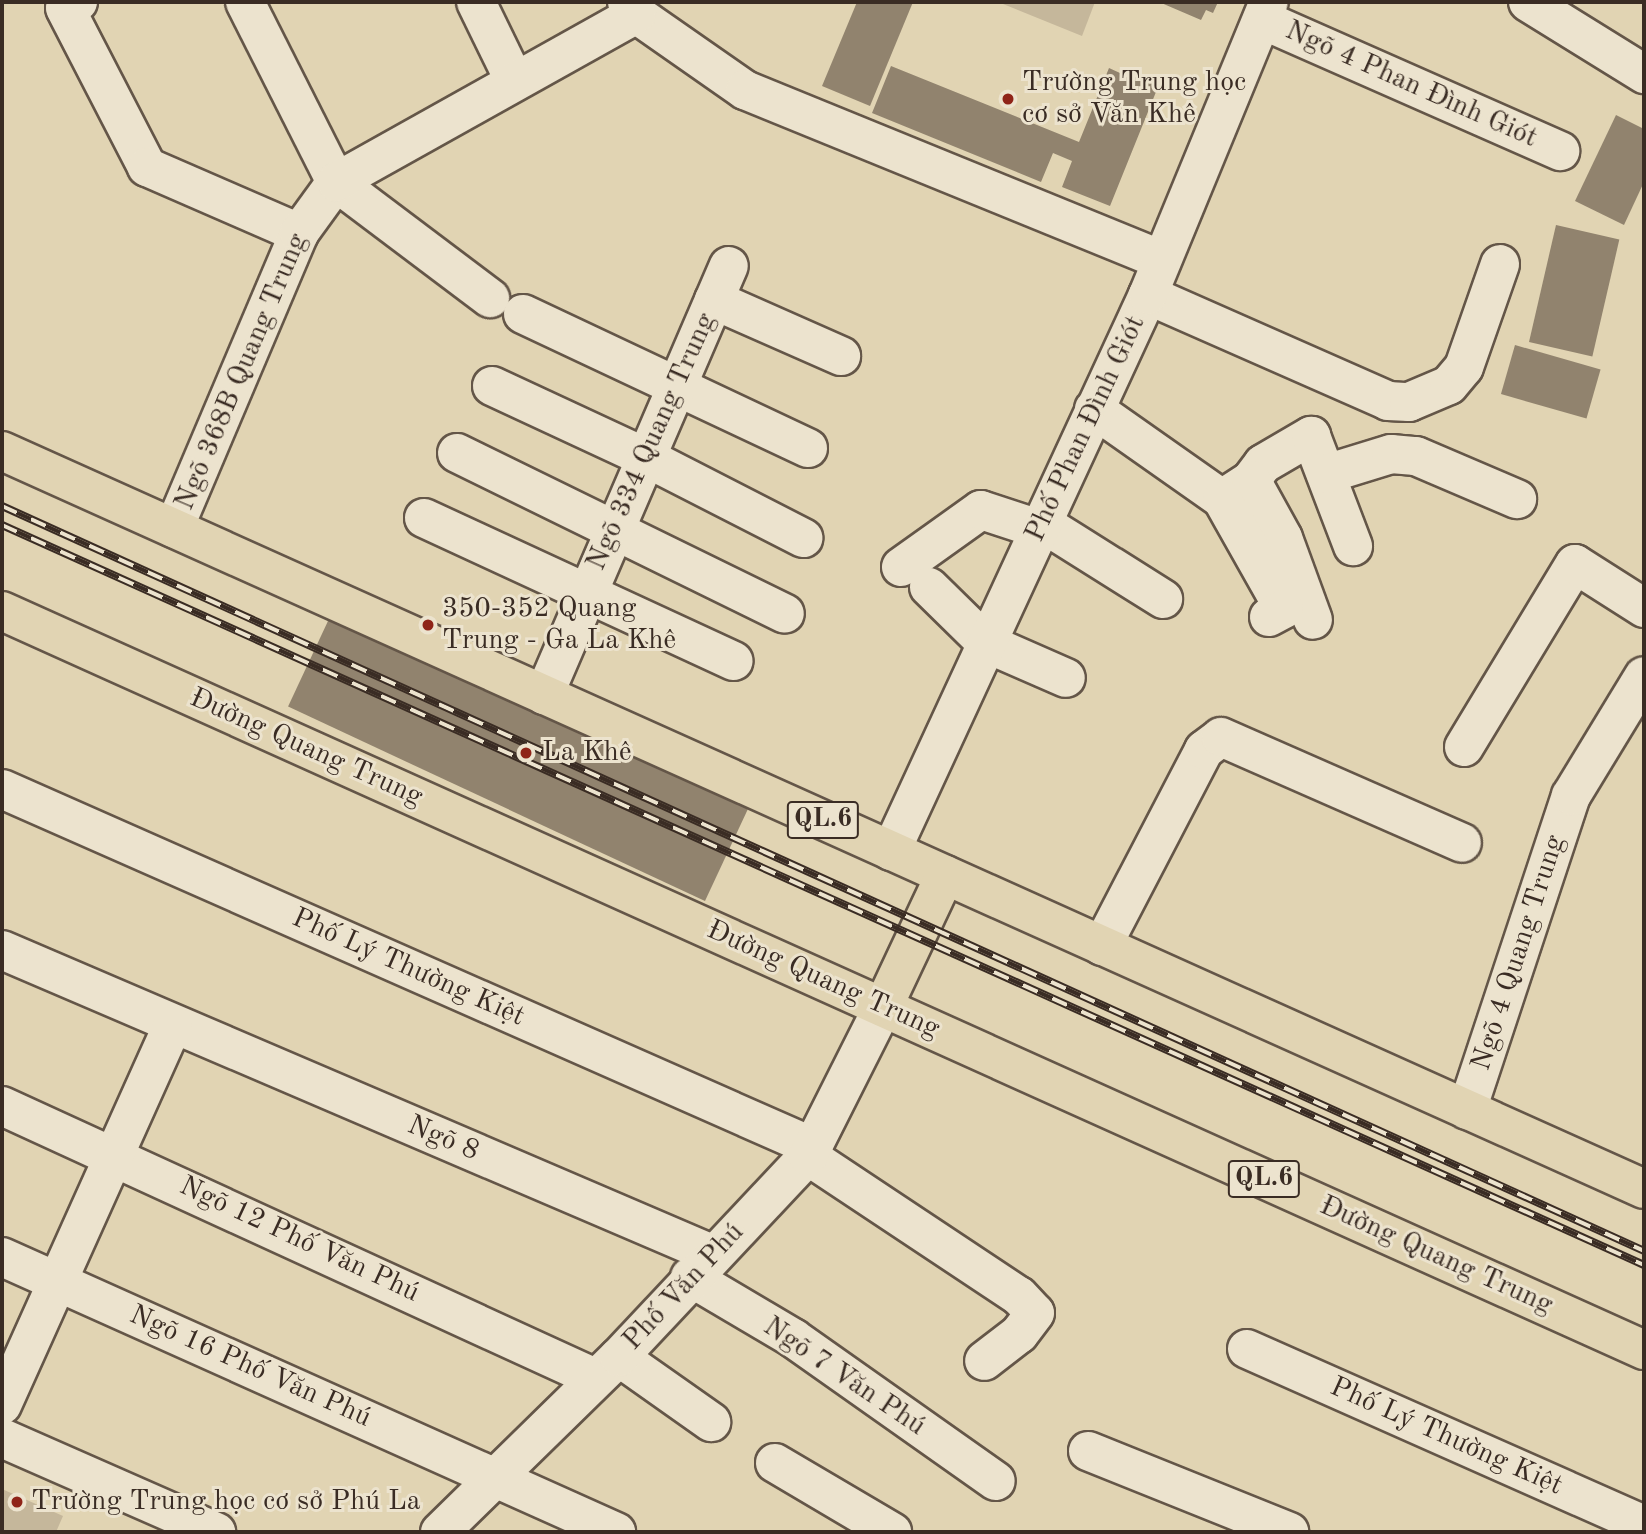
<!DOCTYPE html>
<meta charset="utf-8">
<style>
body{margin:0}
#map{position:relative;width:1646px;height:1534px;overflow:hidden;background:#e1d4b3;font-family:"Old Standard TT",serif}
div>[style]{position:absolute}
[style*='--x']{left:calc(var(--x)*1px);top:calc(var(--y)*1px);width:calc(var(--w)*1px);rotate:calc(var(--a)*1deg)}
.green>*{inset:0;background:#c5b79b}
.building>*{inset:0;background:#91836e;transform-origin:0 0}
.roads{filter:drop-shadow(2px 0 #645648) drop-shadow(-2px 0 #645648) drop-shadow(0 2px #645648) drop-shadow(0 -2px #645648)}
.minor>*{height:38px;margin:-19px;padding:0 19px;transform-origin:19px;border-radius:19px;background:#ece3ce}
.highway>*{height:38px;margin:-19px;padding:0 19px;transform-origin:19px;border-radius:19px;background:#e1d4b3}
.rail>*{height:8px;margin-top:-4px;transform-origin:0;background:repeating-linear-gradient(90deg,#ece3ce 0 16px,#3a2c24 0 32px);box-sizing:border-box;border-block:2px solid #3a2c24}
.dots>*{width:19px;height:19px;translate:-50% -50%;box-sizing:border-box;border:4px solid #ece3ce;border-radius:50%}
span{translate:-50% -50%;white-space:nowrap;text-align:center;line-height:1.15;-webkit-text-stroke:6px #ece3ce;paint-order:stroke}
.shield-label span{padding:2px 5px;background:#ece3ce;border:2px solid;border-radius:5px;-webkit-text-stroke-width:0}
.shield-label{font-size:26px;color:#3a2c24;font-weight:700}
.poi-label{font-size:28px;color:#3a2c24}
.left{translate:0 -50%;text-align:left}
.street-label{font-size:28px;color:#3a2c24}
.frame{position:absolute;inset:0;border:4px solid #3a2c24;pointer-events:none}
</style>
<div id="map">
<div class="green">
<div style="clip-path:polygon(998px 2px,1095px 2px,1082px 36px)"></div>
<div style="clip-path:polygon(2px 1489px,63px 1516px,56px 1532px,2px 1532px)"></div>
</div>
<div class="building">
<div style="clip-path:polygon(857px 2px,913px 2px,870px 106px,822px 86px)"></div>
<div style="clip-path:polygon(1159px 2px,1218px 2px,1213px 13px,1206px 10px,1201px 20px)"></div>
<div style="clip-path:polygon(891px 66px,1079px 142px,1109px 68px,1120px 73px,1123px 67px,1160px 82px,1110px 206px,1062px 187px,1072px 161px,1053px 153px,1041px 182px,872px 113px)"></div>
<div style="clip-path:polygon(1616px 115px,1644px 129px,1644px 182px,1624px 225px,1575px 201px)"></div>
<div style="left:1556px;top:225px;width:65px;height:120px;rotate:13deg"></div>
<div style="left:1515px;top:345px;width:89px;height:51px;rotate:16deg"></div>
<div style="left:335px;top:606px;width:460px;height:111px;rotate:25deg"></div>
</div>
<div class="roads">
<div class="minor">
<div style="--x:78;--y:2;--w:14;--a:155"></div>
<div style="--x:65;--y:8;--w:179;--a:62.7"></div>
<div style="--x:147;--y:167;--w:166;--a:23.5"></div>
<div style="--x:245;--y:2;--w:202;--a:63.2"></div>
<div style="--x:336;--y:182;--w:193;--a:37"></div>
<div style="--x:476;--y:2;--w:87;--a:64"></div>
<div style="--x:627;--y:2;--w:15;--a:53"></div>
<div style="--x:636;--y:14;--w:133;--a:34.9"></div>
<div style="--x:745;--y:90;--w:450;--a:22.2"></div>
<div style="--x:1528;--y:2;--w:137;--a:31.8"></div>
<div style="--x:1263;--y:20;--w:325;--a:23.8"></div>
<div style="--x:1148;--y:295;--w:262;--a:23.8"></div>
<div style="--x:1388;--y:401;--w:21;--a:3"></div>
<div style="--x:1409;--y:402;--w:43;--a:-23"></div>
<div style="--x:1449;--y:385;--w:23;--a:-50"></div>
<div style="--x:1464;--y:367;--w:109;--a:-70.7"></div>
<div style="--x:714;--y:300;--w:139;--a:23.8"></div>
<div style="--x:523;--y:314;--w:315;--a:25.2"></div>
<div style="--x:492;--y:386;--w:169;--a:24.9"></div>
<div style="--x:645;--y:457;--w:178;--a:27.1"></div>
<div style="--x:1094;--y:409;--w:156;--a:35.1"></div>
<div style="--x:1222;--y:499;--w:35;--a:-33"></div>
<div style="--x:1251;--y:480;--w:20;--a:-53"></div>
<div style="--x:1263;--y:464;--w:56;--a:-30.3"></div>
<div style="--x:1311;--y:436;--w:118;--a:69.1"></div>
<div style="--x:457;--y:453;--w:365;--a:26.1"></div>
<div style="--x:1326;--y:474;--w:68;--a:-17.1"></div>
<div style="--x:1391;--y:454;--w:25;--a:5"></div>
<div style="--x:1416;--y:456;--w:110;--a:23.1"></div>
<div style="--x:1251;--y:480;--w:66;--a:61.1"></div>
<div style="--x:1283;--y:538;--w:87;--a:69.9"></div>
<div style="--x:1222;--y:499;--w:126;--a:60.6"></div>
<div style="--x:1284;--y:609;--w:17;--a:152"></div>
<div style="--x:424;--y:518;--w:341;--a:24.8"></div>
<div style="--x:1042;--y:523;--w:143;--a:32.1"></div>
<div style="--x:174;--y:528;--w:320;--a:-67"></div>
<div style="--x:299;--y:233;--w:63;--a:-54"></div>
<div style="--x:336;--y:182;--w:344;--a:-29.2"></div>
<div style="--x:901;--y:567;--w:98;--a:-35.5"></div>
<div style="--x:981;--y:510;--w:61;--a:18.1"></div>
<div style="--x:929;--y:587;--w:80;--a:44.5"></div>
<div style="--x:986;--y:643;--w:87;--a:23.6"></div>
<div style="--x:544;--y:695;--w:467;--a:-66.7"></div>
<div style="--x:1464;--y:747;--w:214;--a:-58.8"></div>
<div style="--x:1575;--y:564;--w:82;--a:32.5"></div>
<div style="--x:2;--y:789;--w:887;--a:23.82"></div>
<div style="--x:891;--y:851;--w:613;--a:-65.19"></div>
<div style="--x:1148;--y:295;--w:317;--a:-67.6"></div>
<div style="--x:1102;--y:946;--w:221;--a:-62.5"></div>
<div style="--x:1204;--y:750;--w:21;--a:-37"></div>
<div style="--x:1221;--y:737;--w:263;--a:23.7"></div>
<div style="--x:2;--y:950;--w:772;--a:23.18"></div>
<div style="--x:2;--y:1106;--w:652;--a:24.64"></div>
<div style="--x:1467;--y:1110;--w:331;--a:-71.7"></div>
<div style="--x:1571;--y:796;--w:140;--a:-58.7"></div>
<div style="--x:808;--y:1156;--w:253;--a:33.6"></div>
<div style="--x:1019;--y:1296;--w:23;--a:47"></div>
<div style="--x:1035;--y:1313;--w:26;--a:127"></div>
<div style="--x:1019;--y:1334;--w:44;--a:142.4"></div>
<div style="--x:2;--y:1257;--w:673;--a:24.13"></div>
<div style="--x:690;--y:1277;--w:120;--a:30.6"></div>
<div style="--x:793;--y:1338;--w:248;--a:35.2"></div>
<div style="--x:1247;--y:1349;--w:434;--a:23.9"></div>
<div style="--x:619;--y:1357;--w:113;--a:35.2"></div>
<div style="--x:2;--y:1405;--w:417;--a:-65.8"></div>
<div style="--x:2;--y:1438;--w:234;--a:23.7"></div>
<div style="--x:1088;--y:1451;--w:217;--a:21.9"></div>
<div style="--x:775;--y:1463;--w:136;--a:30.5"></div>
<div style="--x:440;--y:1532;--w:250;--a:-44.4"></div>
<div style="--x:619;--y:1357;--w:276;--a:-46.8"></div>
<div style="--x:808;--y:1156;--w:167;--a:-63.3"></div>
</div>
<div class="highway">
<div style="--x:2;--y:451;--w:1800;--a:24.2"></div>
<div style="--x:2;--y:611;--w:1801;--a:24.23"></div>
<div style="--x:883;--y:1007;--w:146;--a:-64.8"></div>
</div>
</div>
<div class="rail">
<div style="--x:2;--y:506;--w:1803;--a:24.4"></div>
<div style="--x:2;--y:525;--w:1801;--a:24.26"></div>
</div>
<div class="dots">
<div style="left:1008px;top:99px;background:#8f2418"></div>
<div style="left:428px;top:625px;background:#8f2418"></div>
<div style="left:526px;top:753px;background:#8f2418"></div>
<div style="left:17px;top:1502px;background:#8f2418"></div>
</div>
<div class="shield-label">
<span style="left:823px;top:820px">QL.6</span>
<span style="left:1264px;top:1179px">QL.6</span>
</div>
<div class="poi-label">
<span class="left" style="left:1022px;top:99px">Trường Trung học<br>cơ sở Văn Khê</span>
<span class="left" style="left:442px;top:625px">350-352 Quang<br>Trung - Ga La Khê</span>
<span class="left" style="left:542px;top:753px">La Khê</span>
<span class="left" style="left:31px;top:1502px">Trường Trung học cơ sở Phú La</span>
</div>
<div class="street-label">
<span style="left:1411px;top:85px;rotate:24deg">Ngõ 4 Phan Đình Giót</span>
<span style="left:242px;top:372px;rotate:-67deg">Ngõ 368B Quang Trung</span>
<span style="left:1086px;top:429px;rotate:-65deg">Phố Phan Đình Giót</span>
<span style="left:652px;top:442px;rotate:-66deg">Ngõ 334 Quang Trung</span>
<span style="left:306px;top:748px;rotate:24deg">Đường Quang Trung</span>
<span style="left:1519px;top:953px;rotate:-72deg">Ngõ 4 Quang Trung</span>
<span style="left:408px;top:968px;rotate:24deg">Phố Lý Thường Kiệt</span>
<span style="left:823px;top:980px;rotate:24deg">Đường Quang Trung</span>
<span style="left:443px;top:1139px;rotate:23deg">Ngõ 8</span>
<span style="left:299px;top:1240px;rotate:25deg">Ngõ 12 Phố Văn Phú</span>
<span style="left:1436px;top:1256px;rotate:24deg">Đường Quang Trung</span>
<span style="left:684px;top:1287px;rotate:-47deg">Phố Văn Phú</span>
<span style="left:250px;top:1367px;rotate:24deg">Ngõ 16 Phố Văn Phú</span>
<span style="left:844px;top:1377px;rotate:34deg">Ngõ 7 Văn Phú</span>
<span style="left:1446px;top:1437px;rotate:24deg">Phố Lý Thường Kiệt</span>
</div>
<div class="frame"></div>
</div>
